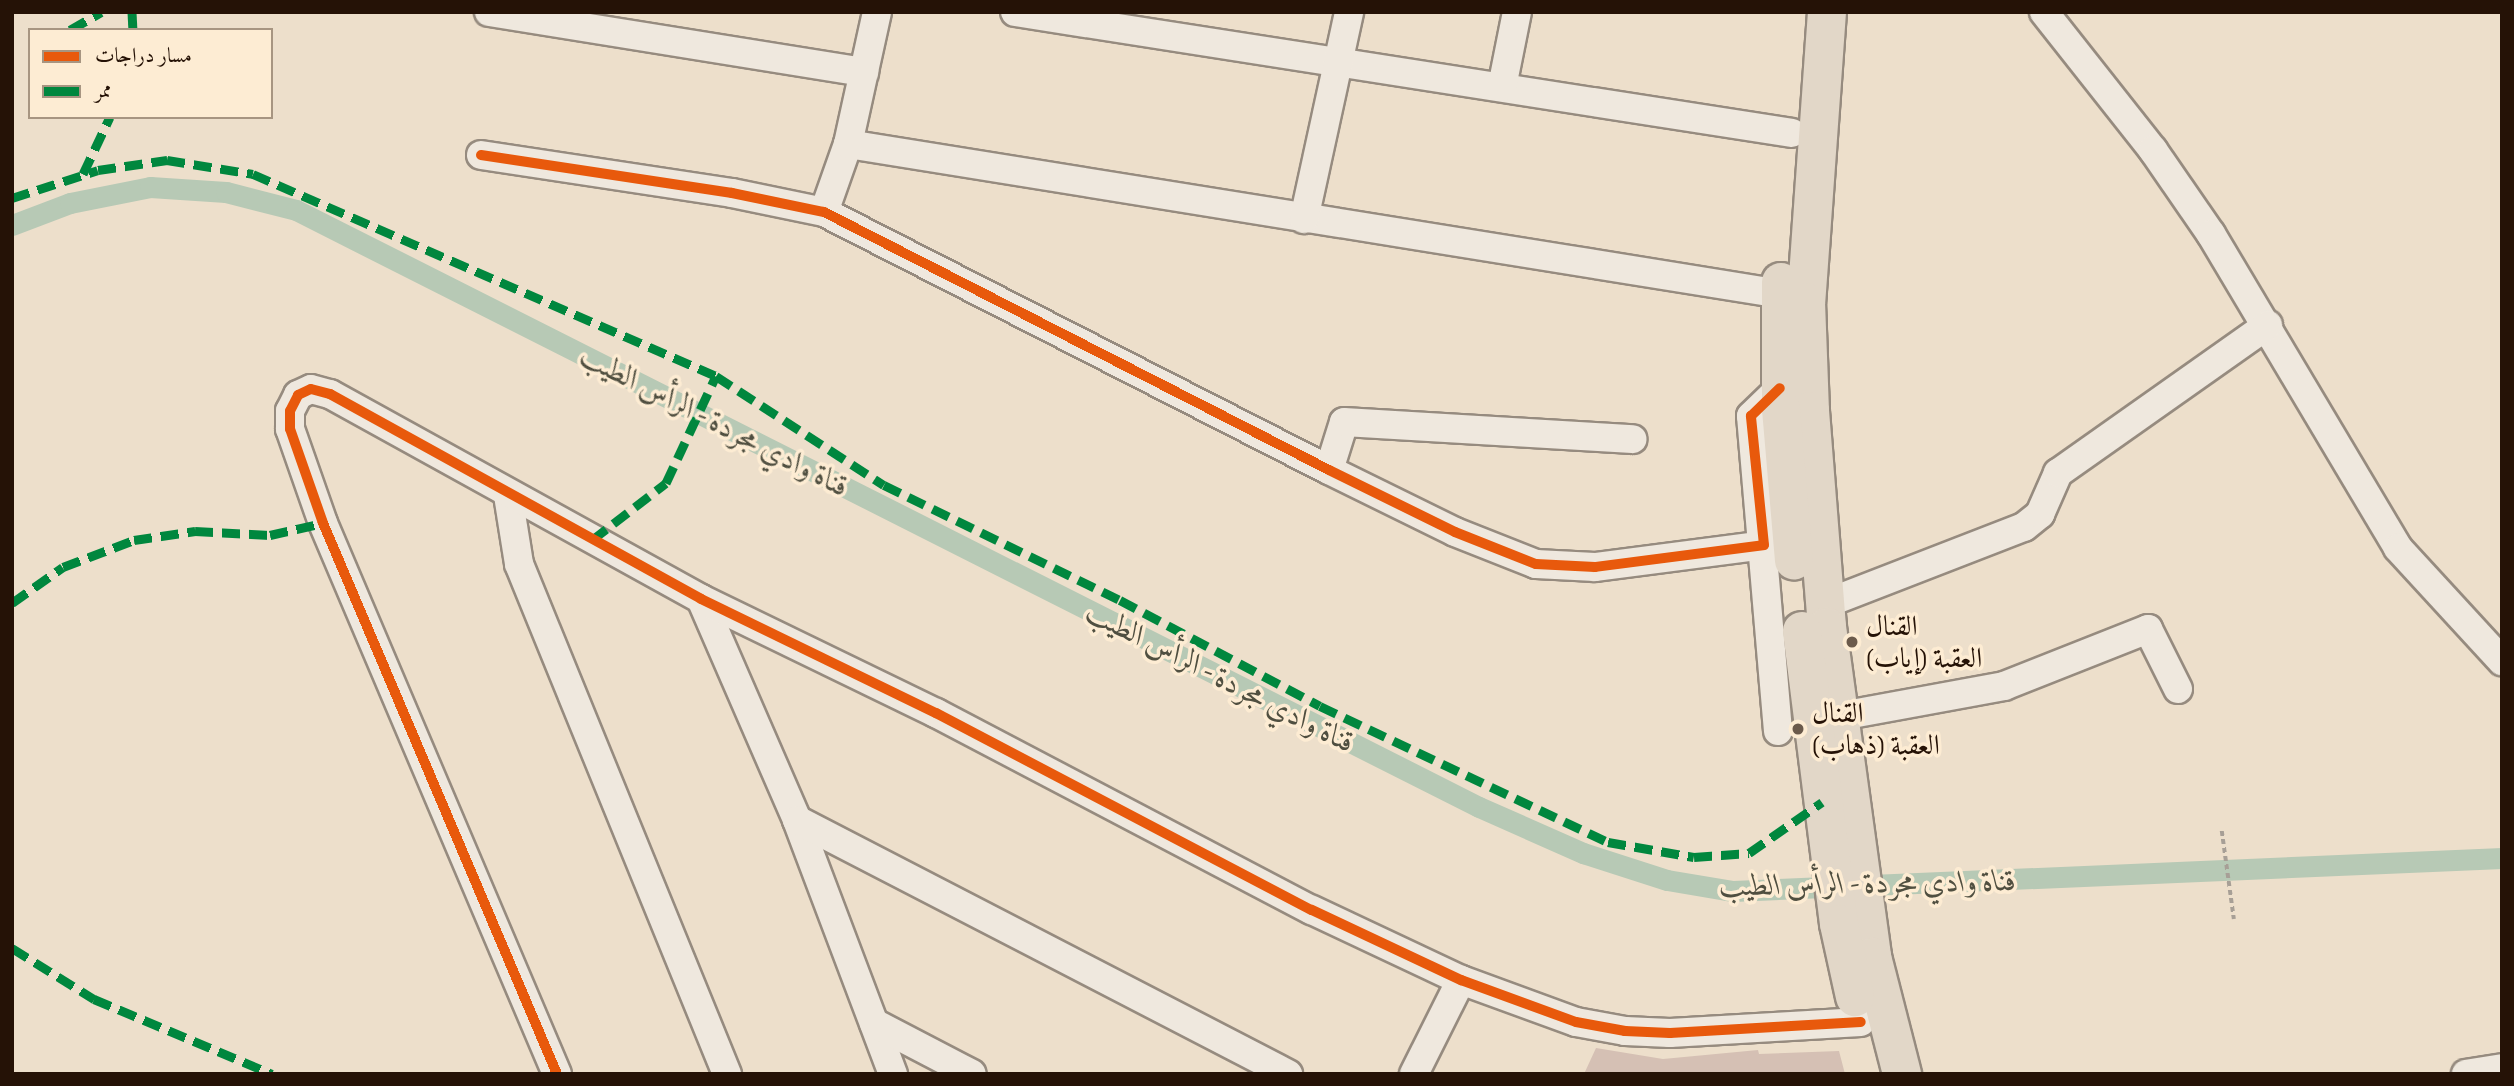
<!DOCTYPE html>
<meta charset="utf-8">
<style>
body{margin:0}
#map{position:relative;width:2514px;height:1086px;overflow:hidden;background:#eddfcb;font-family:Alegreya,Amiri,serif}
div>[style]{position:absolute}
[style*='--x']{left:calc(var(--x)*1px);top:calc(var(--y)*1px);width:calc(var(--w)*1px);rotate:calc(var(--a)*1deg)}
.canal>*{height:21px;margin:-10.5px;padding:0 10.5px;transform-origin:10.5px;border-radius:10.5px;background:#b7c9b5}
.building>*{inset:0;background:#d5c0b4}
.path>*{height:3.5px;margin-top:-1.75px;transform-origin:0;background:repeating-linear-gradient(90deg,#a79f96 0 5px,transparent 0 8.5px)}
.roads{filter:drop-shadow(2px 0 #968b7f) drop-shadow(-2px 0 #968b7f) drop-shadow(0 2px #968b7f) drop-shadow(0 -2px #968b7f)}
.minor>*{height:28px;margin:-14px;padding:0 14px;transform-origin:14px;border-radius:14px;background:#efe8de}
.highway>*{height:38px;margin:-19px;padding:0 19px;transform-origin:19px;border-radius:19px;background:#e2d7c8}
.quiet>*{height:9px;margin-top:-4.5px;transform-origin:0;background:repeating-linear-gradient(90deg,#00873e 0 18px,transparent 0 27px)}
.cycleway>*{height:10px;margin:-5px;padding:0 5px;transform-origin:5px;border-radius:5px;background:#e8590c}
.dots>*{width:19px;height:19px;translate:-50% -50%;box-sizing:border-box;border:4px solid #fdecd3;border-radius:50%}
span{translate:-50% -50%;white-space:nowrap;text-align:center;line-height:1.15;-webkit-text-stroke:7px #fdecd3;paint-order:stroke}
.poi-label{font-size:28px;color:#251206}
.left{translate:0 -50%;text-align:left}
.water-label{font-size:30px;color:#504f40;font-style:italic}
.frame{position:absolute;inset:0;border:14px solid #251206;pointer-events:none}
.legend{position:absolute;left:28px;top:28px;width:245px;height:91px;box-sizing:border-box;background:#fdecd3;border:2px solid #a79581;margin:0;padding:9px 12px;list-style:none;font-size:21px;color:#251206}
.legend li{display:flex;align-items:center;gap:14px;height:35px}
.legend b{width:35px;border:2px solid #a79581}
</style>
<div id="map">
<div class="canal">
<div style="--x:12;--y:225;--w:62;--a:-20.8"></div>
<div style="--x:70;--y:203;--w:82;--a:-11.3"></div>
<div style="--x:150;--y:187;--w:76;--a:3.8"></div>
<div style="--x:226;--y:192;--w:72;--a:14.4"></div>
<div style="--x:296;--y:210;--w:1325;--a:26.78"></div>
<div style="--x:1479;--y:807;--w:114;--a:23.9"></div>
<div style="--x:1583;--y:853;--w:88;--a:17.8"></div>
<div style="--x:1667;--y:880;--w:67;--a:9.5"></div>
<div style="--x:1733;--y:891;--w:770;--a:-2.46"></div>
</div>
<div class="building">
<div style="clip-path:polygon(1596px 1048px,1663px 1059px,1758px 1050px,1759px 1054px,1839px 1051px,1845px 1074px,1584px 1074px)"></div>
</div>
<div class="path">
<div style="--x:2222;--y:831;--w:89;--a:82.2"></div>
</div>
<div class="roads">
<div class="minor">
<div style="--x:489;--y:12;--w:380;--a:9.1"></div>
<div style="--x:1015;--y:12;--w:786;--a:8.85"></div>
<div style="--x:2044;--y:12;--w:176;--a:51.7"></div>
<div style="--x:2153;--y:150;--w:102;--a:55.4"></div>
<div style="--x:2211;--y:234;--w:365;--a:59.2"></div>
<div style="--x:2398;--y:548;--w:154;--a:47.4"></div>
<div style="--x:1502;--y:87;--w:76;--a:-78.7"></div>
<div style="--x:848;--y:144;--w:945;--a:9.13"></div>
<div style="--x:481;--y:155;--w:254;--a:8.6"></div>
<div style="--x:732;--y:193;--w:94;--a:11.7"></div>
<div style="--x:824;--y:212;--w:567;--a:27.06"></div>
<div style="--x:1329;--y:470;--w:140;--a:26.2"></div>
<div style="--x:1455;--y:532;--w:87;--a:21.6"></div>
<div style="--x:1536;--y:564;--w:59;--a:2.9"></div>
<div style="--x:1595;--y:567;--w:170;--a:-7.4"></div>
<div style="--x:824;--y:212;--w:72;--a:-70.6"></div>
<div style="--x:848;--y:144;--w:135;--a:-77.6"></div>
<div style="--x:1304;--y:219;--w:212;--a:-77.7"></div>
<div style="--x:1329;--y:470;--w:50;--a:-72.6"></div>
<div style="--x:1344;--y:422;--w:289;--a:3.4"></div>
<div style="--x:508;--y:495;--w:70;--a:80.9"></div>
<div style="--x:519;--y:564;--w:551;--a:67.81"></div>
<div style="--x:701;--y:599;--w:241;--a:66.5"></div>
<div style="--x:797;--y:820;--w:272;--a:69.3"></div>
<div style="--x:1825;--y:604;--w:213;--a:-21.2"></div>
<div style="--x:2024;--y:527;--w:21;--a:-39"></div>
<div style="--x:2040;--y:514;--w:45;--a:-66.3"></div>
<div style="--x:2058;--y:473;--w:257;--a:-35.2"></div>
<div style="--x:1841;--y:716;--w:166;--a:-10.4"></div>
<div style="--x:2004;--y:686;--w:155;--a:-21.6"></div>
<div style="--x:2148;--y:629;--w:67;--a:63.4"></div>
<div style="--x:1778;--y:731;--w:316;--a:-94.9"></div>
<div style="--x:1751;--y:416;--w:40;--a:-44"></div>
<div style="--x:797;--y:820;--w:553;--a:27.35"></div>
<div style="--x:874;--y:1023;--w:110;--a:27.5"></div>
<div style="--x:557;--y:1074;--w:599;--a:-113.01"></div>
<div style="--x:323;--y:523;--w:100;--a:-109.3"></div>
<div style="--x:290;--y:429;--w:18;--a:-90"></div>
<div style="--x:290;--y:411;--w:18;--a:-63"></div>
<div style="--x:298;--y:395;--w:14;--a:-25"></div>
<div style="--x:311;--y:389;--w:20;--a:15"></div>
<div style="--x:330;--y:394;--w:424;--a:28.9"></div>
<div style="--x:701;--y:599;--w:261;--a:25.9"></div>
<div style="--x:936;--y:713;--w:424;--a:27.7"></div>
<div style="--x:1312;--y:910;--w:165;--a:25.2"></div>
<div style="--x:1461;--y:980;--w:122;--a:20.1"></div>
<div style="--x:1576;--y:1022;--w:50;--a:10.4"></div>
<div style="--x:1625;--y:1031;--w:45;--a:2.5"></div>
<div style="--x:1670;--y:1033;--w:191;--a:-3.3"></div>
<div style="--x:1414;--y:1074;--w:105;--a:-63.4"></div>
<div style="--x:2466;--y:1074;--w:36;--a:-9"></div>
</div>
<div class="highway">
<div style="--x:1827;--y:12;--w:291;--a:94.1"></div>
<div style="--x:1806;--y:302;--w:109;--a:87.9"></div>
<div style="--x:1810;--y:411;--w:217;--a:85.5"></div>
<div style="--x:1827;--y:627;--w:333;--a:82.2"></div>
<div style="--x:1872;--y:957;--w:121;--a:75.6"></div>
<div style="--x:1781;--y:282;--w:127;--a:90"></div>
<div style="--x:1781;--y:409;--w:152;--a:85.1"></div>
<div style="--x:1802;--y:631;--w:295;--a:82.8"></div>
<div style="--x:1839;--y:924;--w:75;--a:77.6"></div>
</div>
</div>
<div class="quiet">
<div style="--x:132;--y:12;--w:18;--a:87"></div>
<div style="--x:70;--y:30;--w:36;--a:-30"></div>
<div style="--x:83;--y:174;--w:63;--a:-64.7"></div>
<div style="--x:12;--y:198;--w:90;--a:-18"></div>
<div style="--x:98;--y:170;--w:70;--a:-8.2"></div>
<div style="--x:167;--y:160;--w:87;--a:9.2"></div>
<div style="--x:253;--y:174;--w:505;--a:23.57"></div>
<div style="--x:716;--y:376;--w:200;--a:33"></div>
<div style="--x:884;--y:485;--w:263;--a:26"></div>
<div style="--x:1120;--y:600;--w:226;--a:27.9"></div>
<div style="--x:1320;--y:706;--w:318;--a:25.3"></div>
<div style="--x:1608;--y:842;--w:87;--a:9.9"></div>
<div style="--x:1694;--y:857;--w:55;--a:-4.2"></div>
<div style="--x:1749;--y:853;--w:89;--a:-34.9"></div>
<div style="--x:592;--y:540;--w:93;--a:-37.6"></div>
<div style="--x:666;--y:483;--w:118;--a:-65"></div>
<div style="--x:12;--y:603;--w:62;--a:-35.2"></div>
<div style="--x:63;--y:567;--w:76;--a:-20.8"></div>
<div style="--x:134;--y:540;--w:62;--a:-8.4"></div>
<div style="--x:195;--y:531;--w:75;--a:3.1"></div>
<div style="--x:270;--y:535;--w:54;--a:-12.8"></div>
<div style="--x:12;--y:948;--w:97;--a:31.9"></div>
<div style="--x:94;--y:999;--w:193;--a:22.8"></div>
</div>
<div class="cycleway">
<div style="--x:481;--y:155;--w:254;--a:8.6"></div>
<div style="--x:732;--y:193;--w:94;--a:11.7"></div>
<div style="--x:824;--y:212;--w:567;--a:27.06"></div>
<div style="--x:1329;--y:470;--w:140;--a:26.2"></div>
<div style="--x:1455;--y:532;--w:87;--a:21.6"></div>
<div style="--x:1536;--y:564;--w:59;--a:2.9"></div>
<div style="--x:1595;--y:567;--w:170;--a:-7.4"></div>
<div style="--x:1764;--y:545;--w:130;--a:-95.8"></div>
<div style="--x:1751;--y:416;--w:40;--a:-44"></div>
<div style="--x:557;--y:1074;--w:599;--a:-113.01"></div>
<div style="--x:323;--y:523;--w:100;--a:-109.3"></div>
<div style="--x:290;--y:429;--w:18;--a:-90"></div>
<div style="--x:290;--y:411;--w:18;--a:-63"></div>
<div style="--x:298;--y:395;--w:14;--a:-25"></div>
<div style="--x:311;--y:389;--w:20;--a:15"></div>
<div style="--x:330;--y:394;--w:424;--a:28.9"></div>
<div style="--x:701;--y:599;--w:261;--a:25.9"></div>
<div style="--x:936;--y:713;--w:424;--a:27.7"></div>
<div style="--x:1312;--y:910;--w:165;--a:25.2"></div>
<div style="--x:1461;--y:980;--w:122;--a:20.1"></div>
<div style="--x:1576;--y:1022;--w:50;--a:10.4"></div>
<div style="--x:1625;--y:1031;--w:45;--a:2.5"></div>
<div style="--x:1670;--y:1033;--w:191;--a:-3.3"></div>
</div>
<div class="dots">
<div style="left:1852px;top:642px;background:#6b5a4b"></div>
<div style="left:1798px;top:729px;background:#6b5a4b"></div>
</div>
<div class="poi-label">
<span class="left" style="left:1866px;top:642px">القنال<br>العقبة (إياب)</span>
<span class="left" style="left:1812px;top:729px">القنال<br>العقبة (ذهاب)</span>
</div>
<div class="water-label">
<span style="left:715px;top:421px;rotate:27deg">قناة وادي مجردة - الرأس الطيب</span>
<span style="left:1221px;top:677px;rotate:27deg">قناة وادي مجردة - الرأس الطيب</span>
<span style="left:1868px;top:883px;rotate:-1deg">قناة وادي مجردة - الرأس الطيب</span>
</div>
<div class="frame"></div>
<ul class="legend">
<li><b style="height:9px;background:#e8590c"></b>مسار دراجات</li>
<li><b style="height:9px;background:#00873e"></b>ممر</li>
</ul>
</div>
